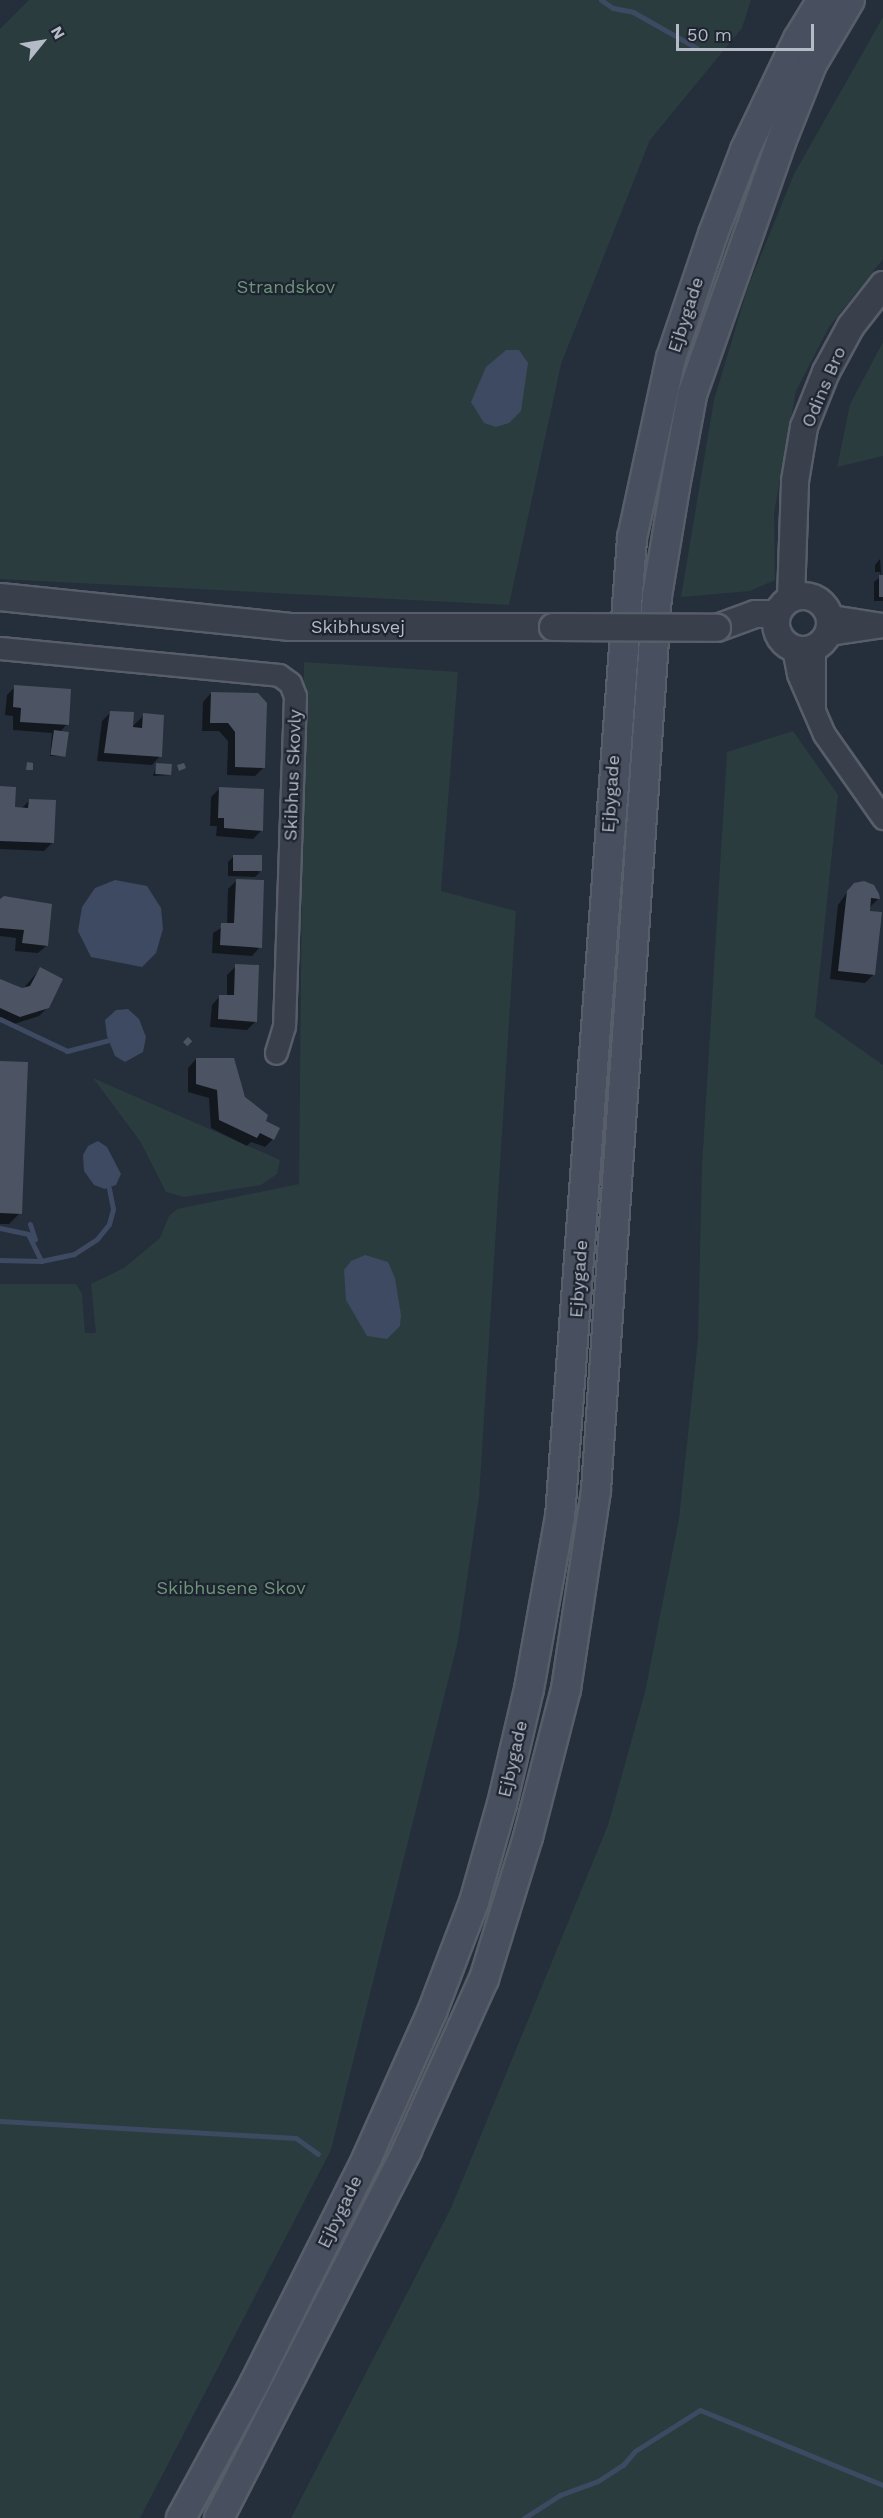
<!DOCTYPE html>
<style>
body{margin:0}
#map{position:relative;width:883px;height:2518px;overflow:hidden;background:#252e3b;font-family:"Work Sans",sans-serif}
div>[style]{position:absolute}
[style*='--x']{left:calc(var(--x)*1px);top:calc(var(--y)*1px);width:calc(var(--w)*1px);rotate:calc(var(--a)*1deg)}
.green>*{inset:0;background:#2a3c3e}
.water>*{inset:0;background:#3d4a62}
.shadow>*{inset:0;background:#0007}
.stream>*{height:5px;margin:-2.5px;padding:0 2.5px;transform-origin:2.5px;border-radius:2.5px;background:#3d4a62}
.building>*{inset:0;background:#4c5463;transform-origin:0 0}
.roads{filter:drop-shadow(2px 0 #575e69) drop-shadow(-2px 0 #575e69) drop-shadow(0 2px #575e69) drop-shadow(0 -2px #575e69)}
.minor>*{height:21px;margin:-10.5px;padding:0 10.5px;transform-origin:10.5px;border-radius:10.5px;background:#39404b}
.tertiary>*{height:26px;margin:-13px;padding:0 13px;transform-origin:13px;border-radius:13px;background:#39404b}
.tertiary>.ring{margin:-13px;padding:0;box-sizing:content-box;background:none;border:26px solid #39404b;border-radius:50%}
.secondary>*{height:28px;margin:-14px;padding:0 14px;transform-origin:14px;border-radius:14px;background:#484f5e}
.bridges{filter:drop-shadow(2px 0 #575e69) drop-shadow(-2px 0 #575e69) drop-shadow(0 2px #575e69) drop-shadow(0 -2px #575e69)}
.tertiary-bridge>*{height:26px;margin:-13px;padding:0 13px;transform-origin:13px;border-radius:13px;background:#39404b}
span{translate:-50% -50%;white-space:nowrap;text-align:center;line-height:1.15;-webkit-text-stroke:4.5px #1e2530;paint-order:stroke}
.park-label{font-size:18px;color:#6e9579}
.street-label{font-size:18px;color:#b5bbc6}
.north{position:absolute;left:12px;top:12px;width:60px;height:60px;-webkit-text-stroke:4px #1e2530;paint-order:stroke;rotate:60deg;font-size:16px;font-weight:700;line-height:24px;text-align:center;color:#b5bbc6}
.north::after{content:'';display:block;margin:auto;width:21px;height:27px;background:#b5bbc6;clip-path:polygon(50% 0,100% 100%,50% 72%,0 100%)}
.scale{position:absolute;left:676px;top:24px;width:138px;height:27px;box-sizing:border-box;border:3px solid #b5bbc6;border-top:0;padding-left:8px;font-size:18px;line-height:21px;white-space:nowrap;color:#b5bbc6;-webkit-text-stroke:4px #1e2530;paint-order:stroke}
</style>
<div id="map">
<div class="green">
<div style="clip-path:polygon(29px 0,751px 0,742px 28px,650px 140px,561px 364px,509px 605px,0 579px,0 29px)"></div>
<div style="clip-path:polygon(883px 17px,883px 259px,829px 327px,796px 391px,774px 513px,775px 580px,750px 591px,681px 597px,714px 400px,748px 287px,794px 174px)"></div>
<div style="clip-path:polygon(883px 342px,883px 456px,837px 467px,850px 404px)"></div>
<div style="clip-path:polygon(304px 662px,458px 672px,441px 891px,516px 911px,479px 1498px,458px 1641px,331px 2150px,140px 2518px,0 2518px,0 1284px,76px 1284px,82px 1294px,85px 1333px,96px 1333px,91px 1284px,124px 1268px,160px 1238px,169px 1216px,177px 1209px,299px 1184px)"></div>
<div style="clip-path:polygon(793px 731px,838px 795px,815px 1017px,883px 1065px,883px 2518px,291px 2518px,451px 2208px,608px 1825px,645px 1692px,679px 1519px,698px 1339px,702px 1166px,727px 752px)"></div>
<div style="clip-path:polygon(93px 1078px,280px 1160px,277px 1174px,261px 1185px,184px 1197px,166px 1192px,140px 1141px)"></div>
</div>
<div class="water">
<div style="clip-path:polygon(506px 350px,519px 350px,528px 363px,521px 411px,509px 423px,496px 427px,484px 423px,471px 402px,486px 367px)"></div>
<div style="clip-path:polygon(115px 880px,147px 886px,161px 908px,163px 929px,156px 953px,142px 967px,91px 957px,78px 931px,82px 907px,95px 888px)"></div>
<div style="clip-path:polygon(128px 1009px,139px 1019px,146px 1037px,143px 1052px,125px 1062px,115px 1056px,107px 1036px,105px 1020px,116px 1010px)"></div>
<div style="clip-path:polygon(98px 1141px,107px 1147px,121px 1174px,116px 1185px,105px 1189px,94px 1185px,84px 1171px,83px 1155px,88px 1146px)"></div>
<div style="clip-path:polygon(365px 1255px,388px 1262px,395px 1278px,401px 1315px,400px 1326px,387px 1339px,367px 1336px,346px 1300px,344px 1270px,351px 1261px)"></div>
</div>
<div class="shadow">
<div style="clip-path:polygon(880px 559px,883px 601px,874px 601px,874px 582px,881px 576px,880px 572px,875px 572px,875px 565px)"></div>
<div style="clip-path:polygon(15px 687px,67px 724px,60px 732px,63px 756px,50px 756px,52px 733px,13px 730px,13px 716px,5px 715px,7px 695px)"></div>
<div style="clip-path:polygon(211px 693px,264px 767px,255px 776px,227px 775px,228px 741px,219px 731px,202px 731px,203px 702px)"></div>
<div style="clip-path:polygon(111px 712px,131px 728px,144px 715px,160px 756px,152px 765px,97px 761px,102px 721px)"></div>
<div style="clip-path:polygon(157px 765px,170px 775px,153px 776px)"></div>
<div style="clip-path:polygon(0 787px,14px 809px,21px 809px,29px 801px,52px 843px,44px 851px,0 849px)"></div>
<div style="clip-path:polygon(219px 789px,261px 831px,253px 839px,216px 836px,217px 826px,210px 826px,211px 797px)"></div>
<div style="clip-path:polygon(234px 856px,260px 872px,255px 877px,228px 876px,228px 862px)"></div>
<div style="clip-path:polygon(236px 881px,260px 947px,252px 956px,212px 953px,213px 933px,227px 924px,228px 889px)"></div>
<div style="clip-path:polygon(851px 887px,878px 899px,869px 908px,874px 974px,865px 983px,830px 979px,838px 905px)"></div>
<div style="clip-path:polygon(0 900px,29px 900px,47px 945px,38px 953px,15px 951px,16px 938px,0 936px)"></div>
<div style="clip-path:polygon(236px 966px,255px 1022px,247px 1030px,210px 1027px,212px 1005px,220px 996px,227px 997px,227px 975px)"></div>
<div style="clip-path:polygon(40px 969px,48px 1007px,39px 1016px,11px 1025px,0 1020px,0 980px,22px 990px)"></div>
<div style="clip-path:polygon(196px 1059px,244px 1098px,264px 1122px,273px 1139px,265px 1147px,251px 1142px,247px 1146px,211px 1128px,209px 1098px,188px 1092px,188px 1068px)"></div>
<div style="clip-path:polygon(0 1062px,20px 1213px,9px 1224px,0 1224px)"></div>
</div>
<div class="stream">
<div style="--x:601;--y:0;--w:14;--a:34"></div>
<div style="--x:613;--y:8;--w:20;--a:11"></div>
<div style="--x:633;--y:12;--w:73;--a:29.4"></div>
<div style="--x:0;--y:1019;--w:74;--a:25.5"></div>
<div style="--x:67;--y:1051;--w:43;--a:-14.7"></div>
<div style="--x:30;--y:1224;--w:16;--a:72"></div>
<div style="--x:0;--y:1228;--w:29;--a:12"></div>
<div style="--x:28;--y:1234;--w:30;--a:64"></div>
<div style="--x:0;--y:1260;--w:41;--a:1.4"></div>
<div style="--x:41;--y:1261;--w:34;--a:-12"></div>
<div style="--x:74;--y:1254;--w:27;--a:-33"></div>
<div style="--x:97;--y:1239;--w:19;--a:-51"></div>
<div style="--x:109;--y:1224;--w:16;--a:-75"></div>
<div style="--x:113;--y:1209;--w:21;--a:-101"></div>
<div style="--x:0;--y:2121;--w:296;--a:3.3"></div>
<div style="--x:296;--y:2138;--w:27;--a:36"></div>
<div style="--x:524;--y:2518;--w:43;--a:-32.6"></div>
<div style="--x:560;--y:2495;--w:40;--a:-20.2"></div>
<div style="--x:598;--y:2481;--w:30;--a:-33"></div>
<div style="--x:623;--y:2465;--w:18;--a:-49"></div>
<div style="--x:635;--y:2451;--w:77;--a:-32.2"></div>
<div style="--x:700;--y:2410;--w:198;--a:22.3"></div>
</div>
<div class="building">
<div style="left:879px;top:575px;width:4px;height:22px"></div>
<div style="clip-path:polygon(14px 685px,71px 689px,69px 725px,20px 722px,21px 708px,13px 707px)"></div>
<div style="clip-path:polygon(211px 692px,258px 693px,267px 703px,265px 768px,235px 767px,235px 732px,228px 723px,210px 723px)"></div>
<div style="clip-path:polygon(110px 711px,134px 712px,133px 727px,142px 728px,143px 713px,164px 715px,162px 757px,104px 753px)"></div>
<div style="left:54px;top:730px;width:15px;height:25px;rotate:8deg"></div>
<div style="clip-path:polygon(27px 762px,33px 763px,33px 770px,26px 770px)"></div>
<div style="left:156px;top:763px;width:16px;height:11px;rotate:4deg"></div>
<div style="clip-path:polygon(184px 763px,186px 768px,179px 771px,177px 765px)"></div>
<div style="clip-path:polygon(0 786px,16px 787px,15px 807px,28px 808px,29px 799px,56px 800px,54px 843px,0 841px)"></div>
<div style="clip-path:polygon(219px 787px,264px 789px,263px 831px,224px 828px,224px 818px,218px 818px)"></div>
<div style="left:233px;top:855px;width:29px;height:16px"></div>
<div style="clip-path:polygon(236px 879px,264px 880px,262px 948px,220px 945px,221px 923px,234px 923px)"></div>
<div style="clip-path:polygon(864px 881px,874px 885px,879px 894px,880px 899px,871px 898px,870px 911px,882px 912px,875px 975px,838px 971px,847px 891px,854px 883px)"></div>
<div style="clip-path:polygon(4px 896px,52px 904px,48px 946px,22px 943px,24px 930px,0 928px,0 899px)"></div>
<div style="clip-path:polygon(235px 964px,259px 965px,257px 1022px,218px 1019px,219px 995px,234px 995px)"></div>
<div style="clip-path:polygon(40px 967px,63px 979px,49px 1008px,20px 1017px,0 1008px,0 979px,22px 988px,30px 986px)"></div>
<div style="left:188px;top:1037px;width:6px;height:7px;rotate:45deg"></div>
<div style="clip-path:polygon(196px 1058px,234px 1058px,245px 1097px,268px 1115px,266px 1121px,280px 1128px,274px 1140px,260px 1133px,257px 1138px,219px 1120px,217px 1090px,196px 1084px)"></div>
<div style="clip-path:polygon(0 1061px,28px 1062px,22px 1214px,0 1213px)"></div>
</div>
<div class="roads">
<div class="minor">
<div style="--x:830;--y:616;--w:53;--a:8.7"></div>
<div style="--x:828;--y:634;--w:56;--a:-8.3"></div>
<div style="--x:0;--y:648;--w:280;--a:5.5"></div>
<div style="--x:279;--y:675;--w:14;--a:36"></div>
<div style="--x:290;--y:683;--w:14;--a:69"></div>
<div style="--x:295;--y:696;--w:330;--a:91.9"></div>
<div style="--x:284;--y:1026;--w:28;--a:107"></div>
<div style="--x:793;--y:648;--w:26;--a:79"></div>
<div style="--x:798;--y:674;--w:65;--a:66.6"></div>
<div style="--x:824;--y:734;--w:103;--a:54.9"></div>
<div style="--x:814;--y:648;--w:60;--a:90"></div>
</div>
<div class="tertiary">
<div class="ring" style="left:776px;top:596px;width:28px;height:28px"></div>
<div style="--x:0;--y:597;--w:292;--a:5.9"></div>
<div style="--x:290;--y:627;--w:263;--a:0"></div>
<div style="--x:791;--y:598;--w:117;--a:-88"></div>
<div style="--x:795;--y:481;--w:55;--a:-80.5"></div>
<div style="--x:804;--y:427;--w:59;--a:-68.2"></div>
<div style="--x:826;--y:372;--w:52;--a:-61.5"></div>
<div style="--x:851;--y:326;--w:52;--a:-52"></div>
<div style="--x:717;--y:628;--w:40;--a:-20.2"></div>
<div style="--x:755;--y:614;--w:22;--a:0"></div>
</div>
<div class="secondary">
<div style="--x:181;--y:2518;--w:155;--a:-61.4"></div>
<div style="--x:255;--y:2382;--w:250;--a:-63.4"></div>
<div style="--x:367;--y:2158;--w:160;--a:-66"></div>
<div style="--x:432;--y:2012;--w:118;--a:-69.1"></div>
<div style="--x:474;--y:1902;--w:102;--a:-74.1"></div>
<div style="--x:502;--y:1804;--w:118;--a:-76.8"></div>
<div style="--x:529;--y:1689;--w:175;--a:-79.8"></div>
<div style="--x:560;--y:1517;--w:982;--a:-85.79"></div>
<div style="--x:632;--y:538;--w:184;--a:-77.8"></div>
<div style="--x:671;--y:358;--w:131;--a:-71.3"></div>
<div style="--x:713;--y:234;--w:90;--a:-69.1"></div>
<div style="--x:745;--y:150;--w:123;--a:-64.5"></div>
<div style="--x:798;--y:39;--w:46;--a:-58.4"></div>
<div style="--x:219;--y:2518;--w:413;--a:-62.9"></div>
<div style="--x:407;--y:2150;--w:188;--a:-65.8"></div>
<div style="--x:484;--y:1979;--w:149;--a:-72.8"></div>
<div style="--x:528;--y:1837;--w:153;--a:-75.6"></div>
<div style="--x:566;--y:1689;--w:201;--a:-81.4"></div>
<div style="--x:596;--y:1490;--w:896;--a:-86.1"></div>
<div style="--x:657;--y:596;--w:110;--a:-80.6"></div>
<div style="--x:675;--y:487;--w:94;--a:-79.5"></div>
<div style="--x:692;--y:395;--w:268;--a:-70.6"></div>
<div style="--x:781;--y:142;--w:84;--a:-68.3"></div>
<div style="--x:812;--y:64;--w:74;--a:-59.3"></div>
</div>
</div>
<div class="bridges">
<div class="tertiary-bridge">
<div style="--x:553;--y:627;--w:164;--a:0.3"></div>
</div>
</div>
<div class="park-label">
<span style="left:286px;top:287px">Strandskov</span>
<span style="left:231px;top:1588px">Skibhusene Skov</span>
</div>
<div class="street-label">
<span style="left:686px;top:315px;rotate:-72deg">Ejbygade</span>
<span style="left:824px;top:387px;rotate:-67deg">Odins Bro</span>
<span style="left:358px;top:627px">Skibhusvej</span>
<span style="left:293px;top:775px;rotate:-88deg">Skibhus Skovly</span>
<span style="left:611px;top:794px;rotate:-86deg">Ejbygade</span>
<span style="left:579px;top:1279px;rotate:-86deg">Ejbygade</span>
<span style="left:513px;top:1759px;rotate:-77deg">Ejbygade</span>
<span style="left:340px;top:2212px;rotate:-64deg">Ejbygade</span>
</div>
<div class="north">N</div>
<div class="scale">50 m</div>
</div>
